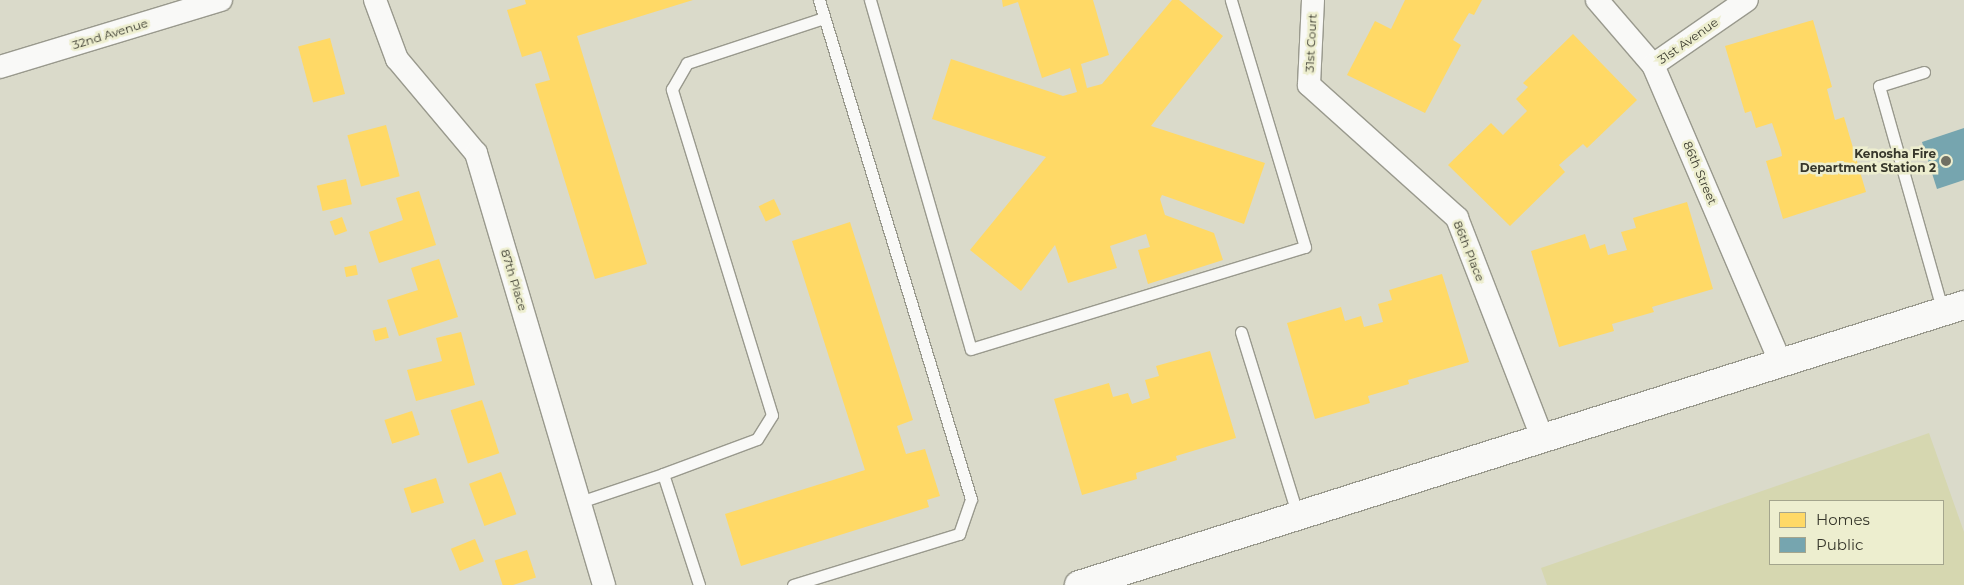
<!DOCTYPE html>
<style>
body{margin:0}
#map{position:relative;width:1964px;height:585px;overflow:hidden;background:#dadaca;font-family:Montserrat,sans-serif}
div>[style]{position:absolute}
[style*='--x']{left:calc(var(--x)*1px);top:calc(var(--y)*1px);width:calc(var(--w)*1px);rotate:calc(var(--a)*1deg)}
.green>*{inset:0;background:#d6d7b0}
.homes>*{inset:0;background:#ffd966;transform-origin:0 0}
.public>*{inset:0;background:#76a5af}
.roads{filter:drop-shadow(1px 0 #99998d) drop-shadow(-1px 0 #99998d) drop-shadow(0 1px #99998d) drop-shadow(0 -1px #99998d)}
.service>*{height:11px;margin:-5.5px;padding:0 5.5px;transform-origin:5.5px;border-radius:5.5px;background:#f9f9f7}
.minor>*{height:22px;margin:-11px;padding:0 11px;transform-origin:11px;border-radius:11px;background:#f9f9f7}
.tertiary>*{height:28px;margin:-14px;padding:0 14px;transform-origin:14px;border-radius:14px;background:#f9f9f7}
.dots>*{width:14px;height:14px;translate:-50% -50%;box-sizing:border-box;border:2px solid #edeecf;border-radius:50%}
span{translate:-50% -50%;white-space:nowrap;text-align:center;line-height:1.15;-webkit-text-stroke:5px #edeecf;paint-order:stroke}
.street-label{font-size:12px;color:#37372b}
.poi-label{font-size:12px;color:#37372b;font-weight:700}
.right{translate:-100% -50%;text-align:right}
.legend{position:absolute;left:1769px;top:500px;width:175px;height:65px;box-sizing:border-box;background:#edeecf;border:1px solid #a4a58d;margin:0;padding:6px 9px;list-style:none;font-size:15px;color:#37372b}
.legend li{display:flex;align-items:center;gap:10px;height:25px}
.legend b{width:25px;border:1px solid #a4a58d}
</style>
<div id="map">
<div class="green">
<div style="clip-path:polygon(evenodd,1929px 433px,1964px 532px,1964px 585px,1547px 585px,1541px 568px,1929px 433px,1770px 501px,1943px 501px,1943px 564px,1770px 564px,1770px 501px)"></div>
</div>
<div class="homes">
<div style="clip-path:polygon(525px 0,693px 0,577px 36px,647px 264px,595px 279px,535px 84px,550px 80px,541px 51px,522px 57px,507px 10px,526px 4px)"></div>
<div style="clip-path:polygon(1002px 0,1093px 0,1109px 55px,1081px 64px,1087px 88px,1102px 84px,1172px 0,1179px 0,1223px 36px,1151px 126px,1265px 163px,1244px 224px,1162px 195px,1160px 199px,1165px 215px,1214px 233px,1223px 260px,1148px 284px,1138px 250px,1150px 247px,1146px 234px,1110px 246px,1117px 268px,1068px 283px,1055px 245px,1021px 291px,970px 250px,1046px 157px,932px 119px,951px 59px,1063px 96px,1077px 92px,1070px 68px,1042px 78px,1018px 2px,1003px 7px)"></div>
<div style="clip-path:polygon(1405px 0,1482px 0,1474px 15px,1469px 13px,1453px 40px,1461px 45px,1425px 113px,1347px 75px,1375px 21px,1391px 29px)"></div>
<div style="clip-path:polygon(1813px 20px,1832px 87px,1827px 89px,1835px 120px,1844px 117px,1866px 192px,1783px 219px,1766px 161px,1782px 156px,1781px 150px,1772px 123px,1756px 128px,1751px 111px,1745px 113px,1725px 46px)"></div>
<div style="clip-path:polygon(1573px 34px,1637px 100px,1587px 148px,1583px 144px,1559px 165px,1565px 172px,1510px 226px,1448px 165px,1491px 123px,1503px 135px,1527px 111px,1516px 99px,1528px 87px,1523px 83px)"></div>
<div style="left:330px;top:38px;width:58px;height:33px;rotate:75deg"></div>
<div style="left:386px;top:125px;width:53px;height:40px;rotate:75deg"></div>
<div style="left:346px;top:179px;width:26px;height:30px;rotate:77deg"></div>
<div style="clip-path:polygon(419px 191px,436px 245px,379px 263px,369px 232px,403px 220px,396px 198px)"></div>
<div style="left:774px;top:199px;width:17px;height:17px;rotate:65deg"></div>
<div style="clip-path:polygon(1687px 202px,1713px 289px,1652px 307px,1654px 312px,1612px 324px,1614px 331px,1559px 347px,1531px 251px,1585px 234px,1590px 249px,1605px 244px,1608px 255px,1627px 250px,1621px 232px,1636px 228px,1633px 218px)"></div>
<div style="left:342px;top:217px;width:15px;height:13px;rotate:70deg"></div>
<div style="clip-path:polygon(850px 222px,913px 420px,897px 426px,906px 454px,925px 449px,940px 496px,927px 500px,929px 507px,741px 566px,725px 514px,865px 470px,792px 241px)"></div>
<div style="clip-path:polygon(439px 259px,458px 317px,399px 336px,387px 300px,418px 290px,411px 268px)"></div>
<div style="left:356px;top:265px;width:10px;height:12px;rotate:79deg"></div>
<div style="clip-path:polygon(1442px 274px,1469px 362px,1408px 380px,1409px 384px,1368px 396px,1370px 403px,1315px 419px,1287px 323px,1341px 307px,1345px 321px,1361px 316px,1364px 327px,1383px 322px,1378px 304px,1392px 300px,1389px 290px)"></div>
<div style="left:386px;top:327px;width:11px;height:14px;rotate:75deg"></div>
<div style="clip-path:polygon(461px 332px,475px 385px,416px 401px,407px 370px,442px 361px,436px 338px)"></div>
<div style="clip-path:polygon(1210px 351px,1236px 438px,1176px 456px,1177px 460px,1136px 473px,1137px 479px,1082px 495px,1054px 399px,1109px 383px,1113px 397px,1128px 393px,1132px 404px,1150px 398px,1145px 380px,1159px 376px,1156px 366px)"></div>
<div style="left:482px;top:400px;width:56px;height:33px;rotate:72deg"></div>
<div style="left:412px;top:411px;width:25px;height:29px;rotate:72deg"></div>
<div style="left:501px;top:472px;width:45px;height:34px;rotate:70deg"></div>
<div style="left:436px;top:478px;width:26px;height:34px;rotate:72deg"></div>
<div style="left:475px;top:539px;width:24px;height:26px;rotate:68deg"></div>
<div style="left:527px;top:550px;width:29px;height:34px;rotate:72deg"></div>
</div>
<div class="public">
<div style="clip-path:polygon(1964px 128px,1964px 180px,1937px 189px,1922px 142px)"></div>
</div>
<div class="roads">
<div class="service">
<div style="--x:870;--y:0;--w:363;--a:73.9"></div>
<div style="--x:971;--y:349;--w:349;--a:-17"></div>
<div style="--x:1305;--y:247;--w:258;--a:-106.7"></div>
<div style="--x:1924;--y:72;--w:47;--a:162.7"></div>
<div style="--x:1879;--y:86;--w:235;--a:74.2"></div>
<div style="--x:1241;--y:332;--w:193;--a:72.8"></div>
<div style="--x:663;--y:474;--w:100;--a:-20.4"></div>
<div style="--x:757;--y:439;--w:28;--a:-58"></div>
<div style="--x:772;--y:415;--w:341;--a:-107.1"></div>
<div style="--x:672;--y:89;--w:30;--a:-60"></div>
<div style="--x:687;--y:63;--w:144;--a:-18.2"></div>
<div style="--x:580;--y:502;--w:88;--a:-18.6"></div>
<div style="--x:663;--y:474;--w:117;--a:72"></div>
<div style="--x:793;--y:585;--w:174;--a:-17.1"></div>
<div style="--x:959;--y:534;--w:37;--a:-71"></div>
<div style="--x:971;--y:499;--w:522;--a:-106.94"></div>
</div>
<div class="minor">
<div style="--x:375;--y:0;--w:63;--a:69.6"></div>
<div style="--x:397;--y:59;--w:123;--a:50"></div>
<div style="--x:476;--y:153;--w:451;--a:73.5"></div>
<div style="--x:1313;--y:0;--w:85;--a:92.7"></div>
<div style="--x:1309;--y:85;--w:199;--a:41.9"></div>
<div style="--x:1457;--y:218;--w:238;--a:68.8"></div>
<div style="--x:1597;--y:0;--w:86;--a:49.3"></div>
<div style="--x:1653;--y:65;--w:322;--a:66.8"></div>
<div style="--x:1653;--y:65;--w:114;--a:-34.7"></div>
<div style="--x:0;--y:67;--w:231;--a:-16.9"></div>
</div>
<div class="tertiary">
<div style="--x:1079;--y:585;--w:928;--a:-17.56"></div>
</div>
</div>
<div class="dots">
<div style="left:1946px;top:161px;background:#707063"></div>
</div>
<div class="street-label">
<span style="left:110px;top:34px;rotate:-17deg">32nd Avenue</span>
<span style="left:1688px;top:41px;rotate:-35deg">31st Avenue</span>
<span style="left:1311px;top:43px;rotate:-87deg">31st Court</span>
<span style="left:1700px;top:173px;rotate:67deg">86th Street</span>
<span style="left:1469px;top:251px;rotate:68deg">86th Place</span>
<span style="left:514px;top:280px;rotate:73deg">87th Place</span>
</div>
<div class="poi-label">
<span class="right" style="left:1936px;top:161px">Kenosha Fire<br>Department Station 2</span>
</div>
<ul class="legend">
<li><b style="height:14px;background:#ffd966"></b>Homes</li>
<li><b style="height:14px;background:#76a5af"></b>Public</li>
</ul>
</div>
